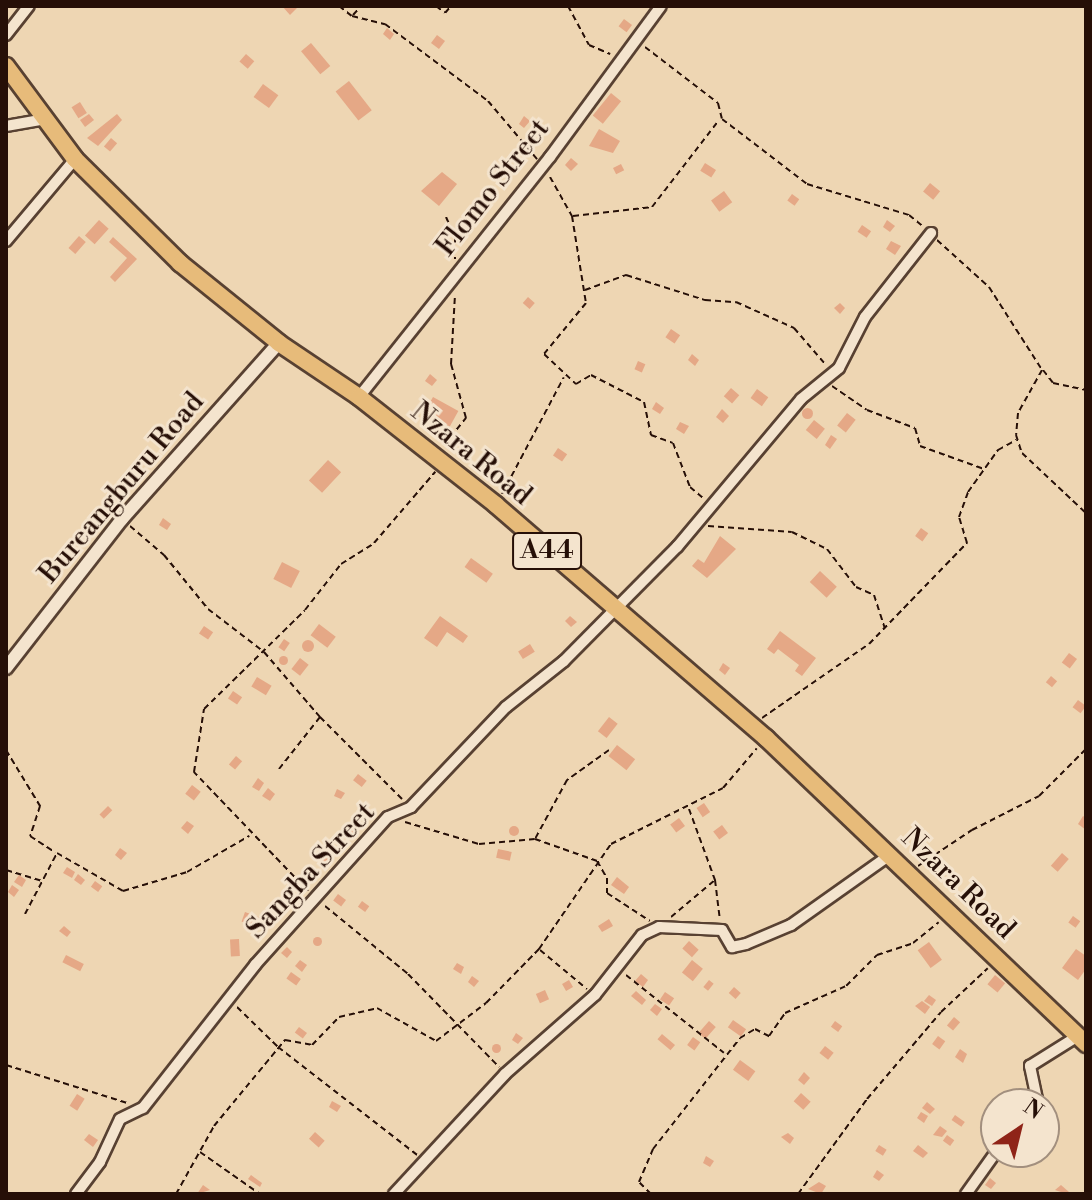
<!DOCTYPE html>
<style>
body{margin:0}
#map{position:relative;width:1092px;height:1200px;overflow:hidden;background:#eed6b3;font-family:"Libre Bodoni",serif}
div>[style]{position:absolute}
[style*='--x']{left:calc(var(--x)*1px);top:calc(var(--y)*1px);width:calc(var(--w)*1px);rotate:calc(var(--a)*1deg)}
.building>*{inset:0;background:#e5a886;transform-origin:0 0}
.round{border-radius:50%}
.path>*{height:2px;margin-top:-1px;transform-origin:0;background:repeating-linear-gradient(90deg,#260f07 0 6px,transparent 0 10px)}
.roads{filter:drop-shadow(2px 0 #584132) drop-shadow(-2px 0 #584132) drop-shadow(0 2px #584132) drop-shadow(0 -2px #584132)}
.minor>*{height:10px;margin:-5px;padding:0 5px;transform-origin:5px;border-radius:5px;background:#f4e4ce}
.tertiary>*{height:12px;margin:-6px;padding:0 6px;transform-origin:6px;border-radius:6px;background:#f4e4ce}
.primary>*{height:16px;margin:-8px;padding:0 8px;transform-origin:8px;border-radius:8px;background:#e7bb7a}
span{translate:-50% -50%;white-space:nowrap;text-align:center;line-height:1.15;-webkit-text-stroke:6px #f4e4ce;paint-order:stroke}
.shield-label span{padding:2px 6px;background:#f4e4ce;border:2px solid;border-radius:6px;-webkit-text-stroke-width:0}
.shield-label{font-size:26px;color:#260f07;font-weight:700}
.street-label{font-size:28px;color:#260f07}
.frame{position:absolute;inset:0;border:8px solid #260f07;pointer-events:none}
.north{position:absolute;left:980px;top:1088px;width:80px;height:80px;box-sizing:border-box;background:#f4e4ce;border:2px solid #a28f7e;border-radius:50%;rotate:35deg;font-size:22px;font-weight:700;line-height:32px;text-align:center;color:#260f07}
.north::after{content:'';display:block;margin:auto;width:28px;height:36px;background:#8f2418;clip-path:polygon(50% 0,100% 100%,50% 72%,0 100%)}
</style>
<div id="map">
<div class="building">
<div style="clip-path:polygon(282px 6px,295px 6px,297px 8px,290px 15px)"></div>
<div style="left:624px;top:19px;width:10px;height:9px;rotate:37deg"></div>
<div style="clip-path:polygon(387px 28px,394px 34px,390px 40px,383px 34px)"></div>
<div style="left:437px;top:35px;width:10px;height:10px;rotate:37deg"></div>
<div style="left:311px;top:43px;width:30px;height:13px;rotate:50deg"></div>
<div style="left:246px;top:54px;width:11px;height:10px;rotate:41deg"></div>
<div style="left:349px;top:81px;width:37px;height:17px;rotate:52deg"></div>
<div style="left:263px;top:84px;width:19px;height:16px;rotate:36deg"></div>
<div style="left:611px;top:93px;width:13px;height:29px;rotate:39deg"></div>
<div style="left:80px;top:102px;width:13px;height:10px;rotate:58deg"></div>
<div style="clip-path:polygon(89px 114px,94px 120px,85px 127px,80px 120px)"></div>
<div style="clip-path:polygon(117px 114px,122px 120px,98px 146px,87px 138px)"></div>
<div style="clip-path:polygon(524px 116px,530px 121px,524px 128px,519px 124px)"></div>
<div style="clip-path:polygon(599px 129px,620px 141px,613px 153px,589px 146px)"></div>
<div style="left:111px;top:138px;width:8px;height:11px;rotate:40deg"></div>
<div style="clip-path:polygon(571px 158px,578px 164px,571px 171px,565px 165px)"></div>
<div style="left:705px;top:163px;width:13px;height:9px;rotate:32deg"></div>
<div style="left:621px;top:164px;width:7px;height:9px;rotate:63deg"></div>
<div style="clip-path:polygon(442px 172px,457px 184px,439px 206px,421px 191px)"></div>
<div style="left:930px;top:183px;width:13px;height:11px;rotate:39deg"></div>
<div style="left:724px;top:191px;width:14px;height:16px;rotate:54deg"></div>
<div style="left:792px;top:194px;width:9px;height:8px;rotate:36deg"></div>
<div style="left:99px;top:220px;width:13px;height:21px;rotate:42deg"></div>
<div style="clip-path:polygon(887px 220px,895px 226px,890px 232px,883px 227px)"></div>
<div style="left:862px;top:225px;width:11px;height:8px;rotate:34deg"></div>
<div style="left:79px;top:236px;width:9px;height:16px;rotate:41deg"></div>
<div style="clip-path:polygon(113px 237px,137px 259px,115px 282px,110px 277px,127px 258px,109px 242px)"></div>
<div style="clip-path:polygon(891px 241px,901px 246px,895px 255px,886px 249px)"></div>
<div style="left:528px;top:297px;width:9px;height:8px;rotate:41deg"></div>
<div style="clip-path:polygon(840px 303px,845px 308px,840px 314px,834px 308px)"></div>
<div style="left:671px;top:329px;width:11px;height:10px;rotate:34deg"></div>
<div style="clip-path:polygon(692px 354px,699px 360px,695px 366px,688px 360px)"></div>
<div style="left:638px;top:361px;width:8px;height:9px;rotate:23deg"></div>
<div style="clip-path:polygon(430px 374px,437px 380px,432px 386px,425px 381px)"></div>
<div style="left:731px;top:388px;width:11px;height:11px;rotate:41deg"></div>
<div style="left:757px;top:389px;width:14px;height:11px;rotate:36deg"></div>
<div style="left:433px;top:397px;width:29px;height:18px;rotate:29deg"></div>
<div style="clip-path:polygon(656px 402px,664px 408px,660px 414px,652px 409px)"></div>
<div class="round" style="left:801.5px;top:407.5px;width:11px;height:11px"></div>
<div style="clip-path:polygon(722px 409px,729px 416px,723px 423px,716px 417px)"></div>
<div style="left:847px;top:413px;width:11px;height:16px;rotate:38deg"></div>
<div style="left:814px;top:420px;width:14px;height:13px;rotate:39deg"></div>
<div style="clip-path:polygon(680px 422px,689px 426px,684px 434px,676px 429px)"></div>
<div style="clip-path:polygon(831px 435px,837px 439px,830px 449px,825px 445px)"></div>
<div style="left:558px;top:448px;width:11px;height:9px;rotate:34deg"></div>
<div style="left:328px;top:460px;width:18px;height:28px;rotate:43deg"></div>
<div style="clip-path:polygon(163px 518px,171px 524px,167px 530px,159px 525px)"></div>
<div style="left:921px;top:528px;width:9px;height:10px;rotate:36deg"></div>
<div style="clip-path:polygon(720px 536px,736px 549px,707px 578px,692px 566px,698px 559px,704px 563px)"></div>
<div style="left:471px;top:558px;width:27px;height:11px;rotate:36deg"></div>
<div style="left:282px;top:562px;width:20px;height:19px;rotate:27deg"></div>
<div style="left:820px;top:571px;width:23px;height:15px;rotate:43deg"></div>
<div style="clip-path:polygon(440px 616px,468px 636px,463px 643px,447px 632px,437px 647px,424px 638px)"></div>
<div style="clip-path:polygon(570px 616px,577px 622px,571px 627px,565px 621px)"></div>
<div style="left:319px;top:624px;width:21px;height:14px;rotate:37deg"></div>
<div style="left:204px;top:626px;width:11px;height:9px;rotate:34deg"></div>
<div style="clip-path:polygon(780px 631px,816px 658px,802px 676px,795px 671px,799px 665px,778px 649px,774px 654px,767px 649px)"></div>
<div style="left:284px;top:639px;width:7px;height:10px;rotate:34deg"></div>
<div class="round" style="left:302px;top:640px;width:12px;height:12px"></div>
<div style="left:530px;top:644px;width:9px;height:14px;rotate:58deg"></div>
<div style="left:1069px;top:653px;width:10px;height:12px;rotate:37deg"></div>
<div class="round" style="left:278.5px;top:655.5px;width:9px;height:9px"></div>
<div style="left:300px;top:658px;width:11px;height:14px;rotate:38deg"></div>
<div style="clip-path:polygon(723px 663px,730px 668px,725px 675px,719px 670px)"></div>
<div style="left:1051px;top:676px;width:8px;height:8px;rotate:40deg"></div>
<div style="left:257px;top:677px;width:17px;height:11px;rotate:31deg"></div>
<div style="left:233px;top:691px;width:11px;height:9px;rotate:34deg"></div>
<div style="left:1078px;top:700px;width:10px;height:9px;rotate:37deg"></div>
<div style="left:609px;top:717px;width:11px;height:18px;rotate:38deg"></div>
<div style="left:617px;top:745px;width:23px;height:14px;rotate:38deg"></div>
<div style="left:236px;top:756px;width:8px;height:11px;rotate:40deg"></div>
<div style="left:358px;top:774px;width:11px;height:8px;rotate:38deg"></div>
<div style="clip-path:polygon(258px 778px,264px 783px,259px 791px,252px 787px)"></div>
<div style="left:192px;top:785px;width:11px;height:11px;rotate:38deg"></div>
<div style="clip-path:polygon(268px 788px,275px 794px,270px 801px,262px 796px)"></div>
<div style="clip-path:polygon(337px 789px,345px 793px,341px 799px,334px 796px)"></div>
<div style="left:704px;top:803px;width:11px;height:9px;rotate:56deg"></div>
<div style="left:108px;top:806px;width:6px;height:12px;rotate:45deg"></div>
<div style="clip-path:polygon(1083px 816px,1086px 818px,1086px 830px,1078px 824px)"></div>
<div style="left:679px;top:818px;width:10px;height:11px;rotate:53deg"></div>
<div style="clip-path:polygon(187px 821px,194px 826px,188px 834px,181px 828px)"></div>
<div style="left:351px;top:822px;width:9px;height:9px;rotate:36deg"></div>
<div style="left:722px;top:825px;width:10px;height:11px;rotate:53deg"></div>
<div class="round" style="left:509px;top:826px;width:10px;height:10px"></div>
<div style="clip-path:polygon(120px 848px,127px 853px,121px 860px,115px 855px)"></div>
<div style="left:498px;top:849px;width:14px;height:9px;rotate:12deg"></div>
<div style="left:1062px;top:853px;width:9px;height:17px;rotate:41deg"></div>
<div style="clip-path:polygon(323px 854px,331px 859px,327px 867px,319px 862px)"></div>
<div style="clip-path:polygon(67px 867px,75px 872px,72px 878px,63px 873px)"></div>
<div style="clip-path:polygon(78px 874px,85px 880px,81px 885px,74px 880px)"></div>
<div style="clip-path:polygon(19px 875px,26px 880px,22px 887px,14px 882px)"></div>
<div style="clip-path:polygon(617px 877px,629px 887px,624px 894px,611px 885px)"></div>
<div style="left:95px;top:881px;width:9px;height:7px;rotate:36deg"></div>
<div style="clip-path:polygon(12px 885px,19px 890px,14px 897px,8px 892px)"></div>
<div style="left:338px;top:894px;width:10px;height:8px;rotate:37deg"></div>
<div style="left:362px;top:901px;width:9px;height:7px;rotate:36deg"></div>
<div style="left:245px;top:912px;width:20px;height:10px;rotate:20deg"></div>
<div style="left:1073px;top:916px;width:9px;height:8px;rotate:36deg"></div>
<div style="clip-path:polygon(609px 919px,613px 926px,602px 932px,598px 926px)"></div>
<div style="clip-path:polygon(64px 926px,71px 932px,67px 937px,59px 931px)"></div>
<div class="round" style="left:312.5px;top:936.5px;width:9px;height:9px"></div>
<div style="left:239px;top:939px;width:17px;height:9px;rotate:87deg"></div>
<div style="left:689px;top:941px;width:13px;height:10px;rotate:42deg"></div>
<div style="left:929px;top:942px;width:22px;height:14px;rotate:54deg"></div>
<div style="clip-path:polygon(287px 947px,292px 952px,287px 958px,281px 953px)"></div>
<div style="clip-path:polygon(1076px 949px,1086px 956px,1086px 969px,1078px 980px,1062px 968px)"></div>
<div style="left:66px;top:955px;width:20px;height:8px;rotate:27deg"></div>
<div style="clip-path:polygon(300px 960px,307px 965px,302px 972px,295px 966px)"></div>
<div style="left:692px;top:960px;width:14px;height:16px;rotate:39deg"></div>
<div style="clip-path:polygon(457px 963px,464px 967px,461px 974px,453px 969px)"></div>
<div style="left:291px;top:972px;width:12px;height:8px;rotate:35deg"></div>
<div style="clip-path:polygon(641px 974px,648px 980px,643px 987px,635px 981px)"></div>
<div style="left:995px;top:975px;width:13px;height:12px;rotate:39deg"></div>
<div style="clip-path:polygon(472px 976px,479px 981px,474px 987px,468px 982px)"></div>
<div style="left:569px;top:980px;width:8px;height:8px;rotate:60deg"></div>
<div style="left:709px;top:980px;width:6px;height:9px;rotate:39deg"></div>
<div style="left:734px;top:987px;width:9px;height:8px;rotate:41deg"></div>
<div style="left:545px;top:990px;width:10px;height:10px;rotate:66deg"></div>
<div style="clip-path:polygon(636px 991px,646px 1000px,642px 1005px,631px 996px)"></div>
<div style="left:665px;top:992px;width:11px;height:9px;rotate:34deg"></div>
<div style="clip-path:polygon(929px 995px,936px 1000px,932px 1006px,924px 1001px)"></div>
<div style="clip-path:polygon(922px 1001px,930px 1007px,925px 1014px,915px 1006px)"></div>
<div style="clip-path:polygon(655px 1004px,662px 1009px,657px 1016px,650px 1010px)"></div>
<div style="left:954px;top:1017px;width:8px;height:11px;rotate:40deg"></div>
<div style="left:733px;top:1020px;width:16px;height:9px;rotate:35deg"></div>
<div style="left:709px;top:1021px;width:9px;height:16px;rotate:41deg"></div>
<div style="left:835px;top:1021px;width:9px;height:7px;rotate:36deg"></div>
<div style="left:299px;top:1027px;width:10px;height:7px;rotate:37deg"></div>
<div style="clip-path:polygon(516px 1033px,523px 1038px,518px 1044px,512px 1040px)"></div>
<div style="left:662px;top:1034px;width:17px;height:7px;rotate:40deg"></div>
<div style="left:938px;top:1036px;width:9px;height:10px;rotate:36deg"></div>
<div style="left:693px;top:1037px;width:9px;height:10px;rotate:36deg"></div>
<div class="round" style="left:491.5px;top:1043.5px;width:9px;height:9px"></div>
<div style="left:825px;top:1046px;width:11px;height:9px;rotate:38deg"></div>
<div style="clip-path:polygon(960px 1049px,967px 1054px,963px 1063px,955px 1057px)"></div>
<div style="left:740px;top:1060px;width:19px;height:12px;rotate:36deg"></div>
<div style="clip-path:polygon(804px 1072px,810px 1078px,804px 1085px,798px 1080px)"></div>
<div style="left:801px;top:1093px;width:13px;height:11px;rotate:42deg"></div>
<div style="left:77px;top:1094px;width:9px;height:14px;rotate:32deg"></div>
<div style="clip-path:polygon(332px 1101px,341px 1106px,337px 1112px,329px 1107px)"></div>
<div style="clip-path:polygon(927px 1102px,935px 1109px,930px 1114px,922px 1108px)"></div>
<div style="clip-path:polygon(921px 1112px,928px 1116px,924px 1123px,917px 1118px)"></div>
<div style="left:955px;top:1115px;width:12px;height:6px;rotate:35deg"></div>
<div style="clip-path:polygon(940px 1126px,947px 1131px,942px 1137px,933px 1135px)"></div>
<div style="left:315px;top:1132px;width:13px;height:9px;rotate:42deg"></div>
<div style="clip-path:polygon(788px 1133px,794px 1138px,790px 1144px,781px 1137px)"></div>
<div style="clip-path:polygon(89px 1134px,98px 1140px,93px 1147px,84px 1140px)"></div>
<div style="left:947px;top:1135px;width:9px;height:7px;rotate:36deg"></div>
<div style="left:879px;top:1145px;width:9px;height:7px;rotate:32deg"></div>
<div style="clip-path:polygon(918px 1145px,928px 1153px,923px 1158px,913px 1151px)"></div>
<div style="clip-path:polygon(706px 1156px,714px 1161px,710px 1167px,703px 1163px)"></div>
<div style="clip-path:polygon(877px 1170px,884px 1175px,879px 1181px,873px 1177px)"></div>
<div style="clip-path:polygon(251px 1175px,262px 1183px,260px 1187px,248px 1179px)"></div>
<div style="clip-path:polygon(990px 1178px,996px 1183px,991px 1189px,985px 1185px)"></div>
<div style="clip-path:polygon(819px 1182px,826px 1186px,821px 1194px,808px 1189px)"></div>
<div style="clip-path:polygon(203px 1185px,210px 1190px,197px 1194px)"></div>
<div style="clip-path:polygon(1061px 1185px,1069px 1192px,1067px 1194px,1055px 1190px)"></div>
</div>
<div class="path">
<div style="--x:339;--y:6;--w:16;--a:38"></div>
<div style="--x:352;--y:16;--w:34;--a:14"></div>
<div style="--x:385;--y:24;--w:129;--a:36.8"></div>
<div style="--x:488;--y:101;--w:76;--a:49.8"></div>
<div style="--x:436;--y:6;--w:11;--a:38"></div>
<div style="--x:445;--y:13;--w:9;--a:-49"></div>
<div style="--x:568;--y:6;--w:44;--a:61.7"></div>
<div style="--x:589;--y:45;--w:23;--a:23"></div>
<div style="--x:353;--y:15;--w:12;--a:-48"></div>
<div style="--x:645;--y:47;--w:92;--a:37.5"></div>
<div style="--x:718;--y:103;--w:16;--a:76"></div>
<div style="--x:722;--y:119;--w:107;--a:37.4"></div>
<div style="--x:807;--y:184;--w:107;--a:16.9"></div>
<div style="--x:909;--y:215;--w:19;--a:39"></div>
<div style="--x:550;--y:177;--w:45;--a:60.6"></div>
<div style="--x:572;--y:216;--w:88;--a:80.9"></div>
<div style="--x:586;--y:303;--w:66;--a:129.5"></div>
<div style="--x:544;--y:354;--w:44;--a:43.2"></div>
<div style="--x:576;--y:384;--w:17;--a:-31"></div>
<div style="--x:591;--y:375;--w:59;--a:27"></div>
<div style="--x:644;--y:402;--w:34;--a:78"></div>
<div style="--x:651;--y:435;--w:23;--a:20"></div>
<div style="--x:673;--y:443;--w:47;--a:68.9"></div>
<div style="--x:690;--y:487;--w:17;--a:40"></div>
<div style="--x:573;--y:216;--w:80;--a:-6.5"></div>
<div style="--x:652;--y:207;--w:110;--a:-52.4"></div>
<div style="--x:446;--y:217;--w:22;--a:66"></div>
<div style="--x:455;--y:237;--w:22;--a:90"></div>
<div style="--x:937;--y:240;--w:70;--a:42.1"></div>
<div style="--x:989;--y:287;--w:98;--a:57.4"></div>
<div style="--x:1042;--y:370;--w:49;--a:119.2"></div>
<div style="--x:1018;--y:413;--w:22;--a:95"></div>
<div style="--x:1016;--y:435;--w:19;--a:72"></div>
<div style="--x:1022;--y:453;--w:88;--a:43.2"></div>
<div style="--x:585;--y:290;--w:44;--a:-20.1"></div>
<div style="--x:626;--y:275;--w:83;--a:17.6"></div>
<div style="--x:705;--y:300;--w:31;--a:4"></div>
<div style="--x:736;--y:302;--w:64;--a:24.1"></div>
<div style="--x:794;--y:328;--w:49;--a:49.1"></div>
<div style="--x:1043;--y:370;--w:16;--a:52"></div>
<div style="--x:1053;--y:383;--w:34;--a:12"></div>
<div style="--x:832;--y:386;--w:42;--a:34.4"></div>
<div style="--x:867;--y:410;--w:51;--a:20.6"></div>
<div style="--x:915;--y:428;--w:19;--a:74"></div>
<div style="--x:920;--y:446;--w:68;--a:19.8"></div>
<div style="--x:444;--y:445;--w:35;--a:-51"></div>
<div style="--x:466;--y:418;--w:56;--a:-105.5"></div>
<div style="--x:451;--y:364;--w:70;--a:-86.7"></div>
<div style="--x:502;--y:494;--w:132;--a:-62.1"></div>
<div style="--x:130;--y:526;--w:45;--a:40.5"></div>
<div style="--x:164;--y:555;--w:70;--a:50.8"></div>
<div style="--x:208;--y:609;--w:71;--a:37.5"></div>
<div style="--x:264;--y:652;--w:86;--a:49.3"></div>
<div style="--x:708;--y:526;--w:84;--a:4.1"></div>
<div style="--x:792;--y:532;--w:39;--a:26"></div>
<div style="--x:827;--y:549;--w:48;--a:52.7"></div>
<div style="--x:856;--y:587;--w:20;--a:24"></div>
<div style="--x:874;--y:595;--w:35;--a:72"></div>
<div style="--x:762;--y:718;--w:130;--a:-34.7"></div>
<div style="--x:869;--y:644;--w:141;--a:-45.9"></div>
<div style="--x:967;--y:543;--w:27;--a:-107"></div>
<div style="--x:959;--y:517;--w:27;--a:-70"></div>
<div style="--x:968;--y:492;--w:52;--a:-54.5"></div>
<div style="--x:998;--y:450;--w:21;--a:-29"></div>
<div style="--x:6;--y:750;--w:66;--a:58.7"></div>
<div style="--x:40;--y:806;--w:32;--a:108"></div>
<div style="--x:30;--y:836;--w:30;--a:33"></div>
<div style="--x:609;--y:750;--w:52;--a:144.5"></div>
<div style="--x:567;--y:780;--w:67;--a:118.5"></div>
<div style="--x:535;--y:839;--w:66;--a:19.5"></div>
<div style="--x:597;--y:861;--w:20;--a:60"></div>
<div style="--x:607;--y:878;--w:15;--a:90"></div>
<div style="--x:607;--y:893;--w:51;--a:33.1"></div>
<div style="--x:279;--y:769;--w:66;--a:-51.7"></div>
<div style="--x:320;--y:717;--w:116;--a:45"></div>
<div style="--x:689;--y:809;--w:76;--a:69.9"></div>
<div style="--x:715;--y:880;--w:38;--a:83"></div>
<div style="--x:405;--y:822;--w:77;--a:16.6"></div>
<div style="--x:479;--y:844;--w:56;--a:-5.1"></div>
<div style="--x:918;--y:866;--w:65;--a:-33.7"></div>
<div style="--x:972;--y:830;--w:75;--a:-26.9"></div>
<div style="--x:1039;--y:796;--w:66;--a:-45"></div>
<div style="--x:6;--y:870;--w:37;--a:17"></div>
<div style="--x:308;--y:891;--w:165;--a:-133.8"></div>
<div style="--x:194;--y:772;--w:64;--a:-81"></div>
<div style="--x:204;--y:709;--w:141;--a:-44.4"></div>
<div style="--x:305;--y:610;--w:58;--a:-52"></div>
<div style="--x:341;--y:564;--w:39;--a:-32"></div>
<div style="--x:374;--y:543;--w:94;--a:-49.3"></div>
<div style="--x:325;--y:906;--w:107;--a:39.3"></div>
<div style="--x:408;--y:974;--w:130;--a:45.6"></div>
<div style="--x:25;--y:914;--w:69;--a:-62.3"></div>
<div style="--x:57;--y:853;--w:76;--a:29.9"></div>
<div style="--x:123;--y:891;--w:67;--a:-16.5"></div>
<div style="--x:187;--y:872;--w:72;--a:-30.1"></div>
<div style="--x:671;--y:917;--w:57;--a:-40.1"></div>
<div style="--x:540;--y:950;--w:61;--a:39.7"></div>
<div style="--x:626;--y:975;--w:125;--a:38.5"></div>
<div style="--x:237;--y:1007;--w:57;--a:44.3"></div>
<div style="--x:278;--y:1047;--w:176;--a:37.8"></div>
<div style="--x:6;--y:1065;--w:127;--a:17.4"></div>
<div style="--x:200;--y:1152;--w:73;--a:35"></div>
<div style="--x:176;--y:1194;--w:78;--a:-60.8"></div>
<div style="--x:214;--y:1126;--w:112;--a:-50.5"></div>
<div style="--x:285;--y:1040;--w:27;--a:10"></div>
<div style="--x:312;--y:1045;--w:39;--a:-46"></div>
<div style="--x:339;--y:1017;--w:39;--a:-13"></div>
<div style="--x:377;--y:1008;--w:68;--a:29.2"></div>
<div style="--x:436;--y:1041;--w:63;--a:-37.2"></div>
<div style="--x:486;--y:1003;--w:76;--a:-45.5"></div>
<div style="--x:539;--y:949;--w:127;--a:-55.6"></div>
<div style="--x:611;--y:844;--w:125;--a:-26.6"></div>
<div style="--x:723;--y:788;--w:52;--a:-49.6"></div>
<div style="--x:651;--y:1194;--w:17;--a:-135"></div>
<div style="--x:639;--y:1182;--w:36;--a:-67"></div>
<div style="--x:653;--y:1149;--w:141;--a:-51.9"></div>
<div style="--x:740;--y:1038;--w:17;--a:-31"></div>
<div style="--x:755;--y:1029;--w:16;--a:27"></div>
<div style="--x:769;--y:1036;--w:28;--a:-55"></div>
<div style="--x:785;--y:1013;--w:67;--a:-23.9"></div>
<div style="--x:846;--y:986;--w:44;--a:-45"></div>
<div style="--x:877;--y:955;--w:38;--a:-18"></div>
<div style="--x:913;--y:943;--w:33;--a:-39"></div>
<div style="--x:798;--y:1194;--w:117;--a:-54"></div>
<div style="--x:867;--y:1099;--w:114;--a:-49.6"></div>
<div style="--x:941;--y:1012;--w:64;--a:-43.1"></div>
</div>
<div class="roads">
<div class="minor">
<div style="--x:6;--y:35;--w:37;--a:-52"></div>
<div style="--x:6;--y:126;--w:39;--a:-10"></div>
<div style="--x:6;--y:241;--w:107;--a:-49.9"></div>
<div style="--x:359;--y:397;--w:307;--a:-51.5"></div>
<div style="--x:550;--y:157;--w:187;--a:-53.7"></div>
<div style="--x:1033;--y:1104;--w:6;--a:-51"></div>
<div style="--x:1037;--y:1099;--w:34;--a:-102"></div>
<div style="--x:1030;--y:1066;--w:57;--a:-32"></div>
<div style="--x:76;--y:1194;--w:40;--a:-53"></div>
<div style="--x:100;--y:1162;--w:47;--a:-65.1"></div>
<div style="--x:120;--y:1119;--w:25;--a:-26"></div>
<div style="--x:143;--y:1108;--w:182;--a:-51.9"></div>
<div style="--x:255;--y:965;--w:199;--a:-48.1"></div>
<div style="--x:388;--y:817;--w:25;--a:-23"></div>
<div style="--x:411;--y:807;--w:138;--a:-46.5"></div>
<div style="--x:506;--y:707;--w:74;--a:-38.4"></div>
<div style="--x:564;--y:661;--w:161;--a:-45.3"></div>
<div style="--x:677;--y:547;--w:193;--a:-50"></div>
<div style="--x:801;--y:399;--w:49;--a:-39.2"></div>
<div style="--x:839;--y:368;--w:57;--a:-63"></div>
<div style="--x:865;--y:317;--w:107;--a:-51.8"></div>
<div style="--x:394;--y:1194;--w:163;--a:-47.2"></div>
<div style="--x:505;--y:1074;--w:120;--a:-41.3"></div>
<div style="--x:595;--y:995;--w:76;--a:-51.9"></div>
<div style="--x:642;--y:935;--w:19;--a:-25"></div>
<div style="--x:659;--y:927;--w:63;--a:2.7"></div>
<div style="--x:722;--y:930;--w:20;--a:60"></div>
<div style="--x:732;--y:947;--w:14;--a:-12"></div>
<div style="--x:746;--y:944;--w:49;--a:-22.9"></div>
<div style="--x:791;--y:925;--w:121;--a:-35.3"></div>
<div style="--x:966;--y:1194;--w:52;--a:-54.5"></div>
</div>
<div class="tertiary">
<div style="--x:6;--y:668;--w:189;--a:-52.1"></div>
<div style="--x:122;--y:519;--w:236;--a:-48.3"></div>
</div>
<div class="primary">
<div style="--x:6;--y:66;--w:116;--a:53.4"></div>
<div style="--x:75;--y:159;--w:148;--a:44.7"></div>
<div style="--x:180;--y:263;--w:127;--a:38.9"></div>
<div style="--x:279;--y:343;--w:97;--a:34"></div>
<div style="--x:359;--y:397;--w:174;--a:38.2"></div>
<div style="--x:496;--y:505;--w:357;--a:40.8"></div>
<div style="--x:766;--y:738;--w:443;--a:43.7"></div>
</div>
</div>
<div class="shield-label">
<span style="left:547px;top:551px">A44</span>
</div>
<div class="street-label">
<span style="left:493px;top:188px;rotate:-52deg">Flomo Street</span>
<span style="left:471px;top:454px;rotate:39deg">Nzara Road</span>
<span style="left:122px;top:488px;rotate:-50deg">Bureangburu Road</span>
<span style="left:311px;top:871px;rotate:-47deg">Sangba Street</span>
<span style="left:958px;top:884px;rotate:44deg">Nzara Road</span>
</div>
<div class="frame"></div>
<div class="north">N</div>
</div>
